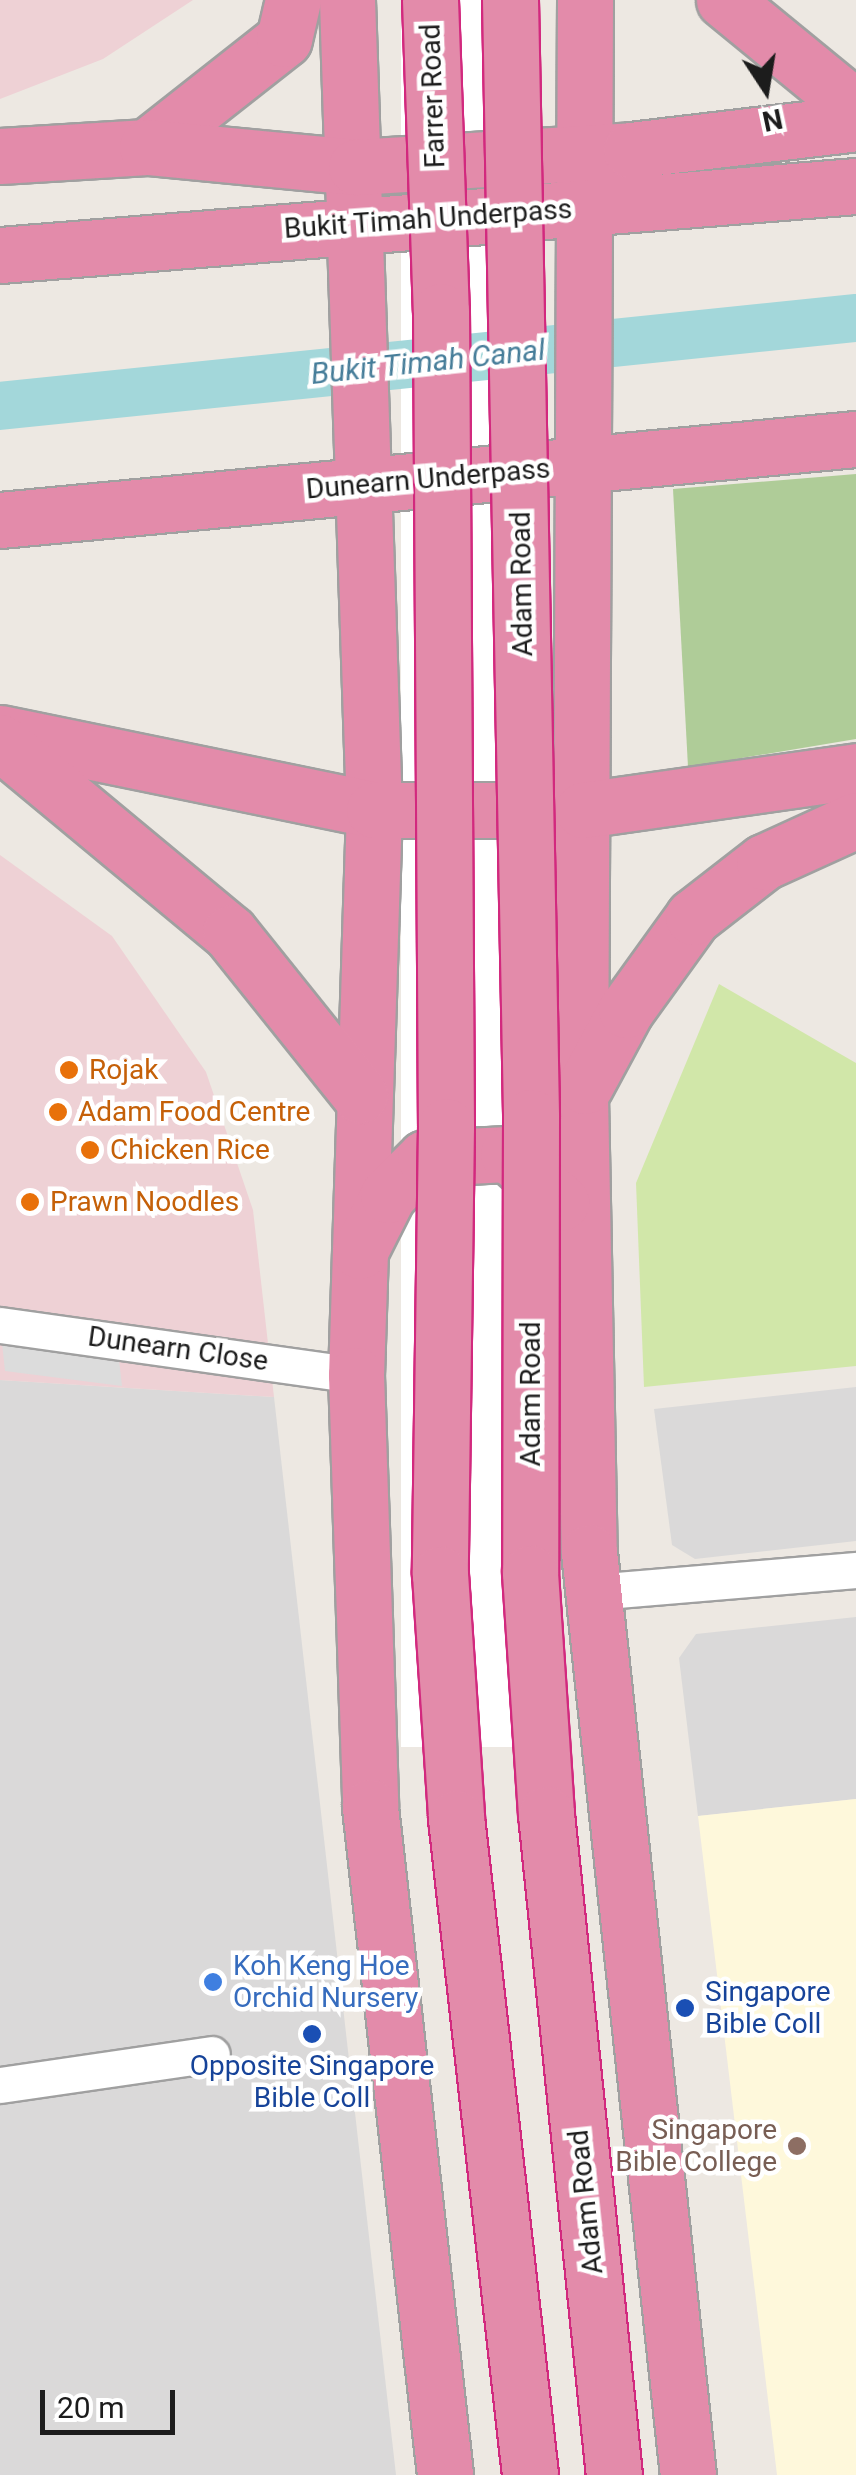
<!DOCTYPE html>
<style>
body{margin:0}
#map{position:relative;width:856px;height:2475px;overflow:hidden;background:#ede8e2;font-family:Roboto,sans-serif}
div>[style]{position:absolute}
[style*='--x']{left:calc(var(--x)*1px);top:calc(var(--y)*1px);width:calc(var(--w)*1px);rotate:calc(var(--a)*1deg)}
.residential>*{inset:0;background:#dad9d9}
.commercial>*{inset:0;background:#eed1d5}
.education>*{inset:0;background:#fef8db}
.grass>*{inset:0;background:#d1e7a9}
.forest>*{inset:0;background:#afcc98}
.parking>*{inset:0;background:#dcdcdc}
.pier>*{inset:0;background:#fff;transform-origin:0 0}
.canal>*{height:48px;margin:-24px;padding:0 24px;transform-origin:24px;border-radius:24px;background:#a3d7da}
.roads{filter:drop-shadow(2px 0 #a0a0a0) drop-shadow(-2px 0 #a0a0a0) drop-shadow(0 2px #a0a0a0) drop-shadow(0 -2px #a0a0a0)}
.street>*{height:35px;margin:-17.5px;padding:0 17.5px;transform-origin:17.5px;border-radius:17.5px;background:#fff}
.highway>*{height:55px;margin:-27.5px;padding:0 27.5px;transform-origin:27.5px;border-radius:27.5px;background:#e38baa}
.bridges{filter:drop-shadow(2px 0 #d2297e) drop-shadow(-2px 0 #d2297e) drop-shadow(0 2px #d2297e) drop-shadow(0 -2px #d2297e)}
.highway-bridge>*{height:55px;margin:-27.5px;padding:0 27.5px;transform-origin:27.5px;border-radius:27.5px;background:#e38baa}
.dots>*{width:28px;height:28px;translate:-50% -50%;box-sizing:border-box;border:5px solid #fff;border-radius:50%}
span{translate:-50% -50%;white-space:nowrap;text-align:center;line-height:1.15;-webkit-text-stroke:9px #fff;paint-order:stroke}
.street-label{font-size:28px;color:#1c1c1c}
.food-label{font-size:28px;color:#c56008}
.left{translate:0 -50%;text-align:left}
.shop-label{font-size:28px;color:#366cbe}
.transit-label{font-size:28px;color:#164399}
.education-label{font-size:28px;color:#785e54}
.right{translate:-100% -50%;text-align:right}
.water-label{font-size:30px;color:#467d99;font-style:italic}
.north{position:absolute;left:716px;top:40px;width:100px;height:100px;-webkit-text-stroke:8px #fff;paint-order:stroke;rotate:168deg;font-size:28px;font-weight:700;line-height:40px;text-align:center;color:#1c1c1c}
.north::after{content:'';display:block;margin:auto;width:35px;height:45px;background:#1c1c1c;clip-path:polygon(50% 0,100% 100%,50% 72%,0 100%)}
.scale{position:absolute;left:40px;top:2390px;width:135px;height:45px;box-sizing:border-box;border:5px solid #1c1c1c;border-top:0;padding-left:12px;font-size:30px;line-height:35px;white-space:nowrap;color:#1c1c1c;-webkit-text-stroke:8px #fff;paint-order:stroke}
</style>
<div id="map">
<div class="residential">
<div style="clip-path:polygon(0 1380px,274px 1397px,396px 2475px,0 2475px)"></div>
<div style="clip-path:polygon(856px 1387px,856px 1541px,695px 1559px,672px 1545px,654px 1409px)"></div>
<div style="clip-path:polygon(856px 1617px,856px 1799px,698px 1816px,679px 1658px,696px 1634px)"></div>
</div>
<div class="commercial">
<div style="clip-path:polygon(0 0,193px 0,103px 59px,0 99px)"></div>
<div style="clip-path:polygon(0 855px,112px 936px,206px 1072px,253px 1210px,274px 1397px,0 1380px)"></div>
</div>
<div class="education">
<div style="clip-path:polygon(856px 1799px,856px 2475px,777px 2475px,698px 1816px)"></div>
</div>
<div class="grass">
<div style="clip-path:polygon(719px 984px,856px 1063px,856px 1366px,644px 1387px,636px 1183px)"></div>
</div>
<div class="forest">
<div style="clip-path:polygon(856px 474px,856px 739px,688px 767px,673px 489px)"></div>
</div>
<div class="parking">
<div style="clip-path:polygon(2px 1343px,119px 1360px,122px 1386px,5px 1371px)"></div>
</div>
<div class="pier">
<div style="left:401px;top:0;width:123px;height:1747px"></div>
</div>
<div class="canal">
<div style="--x:0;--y:406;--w:861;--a:-5.87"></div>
</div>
<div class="roads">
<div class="street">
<div style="--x:0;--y:1325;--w:359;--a:8"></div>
<div style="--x:593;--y:1592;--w:264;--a:-4.8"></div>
<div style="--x:0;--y:2085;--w:214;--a:-8.3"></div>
</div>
<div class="highway">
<div style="--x:347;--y:0;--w:810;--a:88.09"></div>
<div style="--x:374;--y:810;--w:565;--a:91.82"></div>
<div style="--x:356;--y:1375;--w:432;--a:88.1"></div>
<div style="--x:370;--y:1807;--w:672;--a:83.59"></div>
<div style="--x:585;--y:0;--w:1096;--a:90.26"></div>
<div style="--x:580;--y:1096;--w:456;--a:88.9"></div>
<div style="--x:589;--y:1552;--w:928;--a:83.88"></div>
<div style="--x:724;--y:0;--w:171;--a:39.3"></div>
<div style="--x:147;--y:147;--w:174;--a:-38.2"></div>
<div style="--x:284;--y:39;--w:40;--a:-77"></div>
<div style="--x:0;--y:156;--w:147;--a:-3.5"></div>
<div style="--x:147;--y:147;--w:210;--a:5.5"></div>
<div style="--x:356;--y:167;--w:276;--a:-3.5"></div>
<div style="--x:631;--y:150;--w:227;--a:-6.8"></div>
<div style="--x:0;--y:255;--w:859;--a:-4.61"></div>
<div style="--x:0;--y:520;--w:860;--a:-5.41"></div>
<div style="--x:0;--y:733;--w:382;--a:11.6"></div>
<div style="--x:374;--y:810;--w:209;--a:0"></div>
<div style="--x:583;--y:810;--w:276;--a:-8.1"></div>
<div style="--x:0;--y:742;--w:299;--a:39.7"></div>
<div style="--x:230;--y:933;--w:208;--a:51.3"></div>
<div style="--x:585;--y:1086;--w:86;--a:-61.7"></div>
<div style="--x:626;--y:1010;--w:115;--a:-54.2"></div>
<div style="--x:693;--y:917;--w:90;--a:-37.8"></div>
<div style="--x:764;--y:862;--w:101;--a:-24.5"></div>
<div style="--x:360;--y:1251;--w:63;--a:-63.4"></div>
<div style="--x:388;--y:1195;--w:52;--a:-45"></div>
<div style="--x:425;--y:1158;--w:83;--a:-2.8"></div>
<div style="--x:508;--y:1154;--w:72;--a:42.2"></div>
</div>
</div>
<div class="bridges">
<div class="highway-bridge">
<div style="--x:430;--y:0;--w:311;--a:88"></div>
<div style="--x:441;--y:311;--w:815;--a:89.65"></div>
<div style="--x:446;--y:1126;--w:448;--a:90.8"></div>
<div style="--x:440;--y:1574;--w:245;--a:86.2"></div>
<div style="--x:456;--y:1818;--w:661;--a:83.57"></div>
<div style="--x:510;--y:0;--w:1117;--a:88.92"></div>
<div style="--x:531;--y:1117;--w:456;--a:90.1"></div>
<div style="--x:530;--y:1573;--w:242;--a:86.2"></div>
<div style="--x:546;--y:1814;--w:664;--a:84.13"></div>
</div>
</div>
<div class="dots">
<div style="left:69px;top:1070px;background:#e8710a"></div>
<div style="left:58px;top:1112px;background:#e8710a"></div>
<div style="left:90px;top:1150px;background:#e8710a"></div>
<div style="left:30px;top:1202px;background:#e8710a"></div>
<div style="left:213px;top:1982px;background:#3f7fe0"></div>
<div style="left:685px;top:2008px;background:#1a4fb4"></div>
<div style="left:312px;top:2034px;background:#1a4fb4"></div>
<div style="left:797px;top:2146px;background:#8d6e63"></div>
</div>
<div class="street-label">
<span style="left:433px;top:96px;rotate:-92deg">Farrer Road</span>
<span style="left:428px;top:219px;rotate:-4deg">Bukit Timah Underpass</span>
<span style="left:428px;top:479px;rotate:-5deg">Dunearn Underpass</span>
<span style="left:522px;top:584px;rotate:-91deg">Adam Road</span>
<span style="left:178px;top:1349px;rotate:8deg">Dunearn Close</span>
<span style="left:531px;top:1394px;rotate:-90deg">Adam Road</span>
<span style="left:586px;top:2202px;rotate:-96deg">Adam Road</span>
</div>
<div class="food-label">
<span class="left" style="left:89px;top:1070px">Rojak</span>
<span class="left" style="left:78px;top:1112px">Adam Food Centre</span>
<span class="left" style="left:110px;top:1150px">Chicken Rice</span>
<span class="left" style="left:50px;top:1202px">Prawn Noodles</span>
</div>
<div class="shop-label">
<span class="left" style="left:233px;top:1982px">Koh Keng Hoe<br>Orchid Nursery</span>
</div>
<div class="transit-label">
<span class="left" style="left:705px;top:2008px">Singapore<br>Bible Coll</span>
<span style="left:312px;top:2082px">Opposite Singapore<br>Bible Coll</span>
</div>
<div class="education-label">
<span class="right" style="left:777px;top:2146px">Singapore<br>Bible College</span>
</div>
<div class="water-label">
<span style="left:428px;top:362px;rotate:-6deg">Bukit Timah Canal</span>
</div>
<div class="north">N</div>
<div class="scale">20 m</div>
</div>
